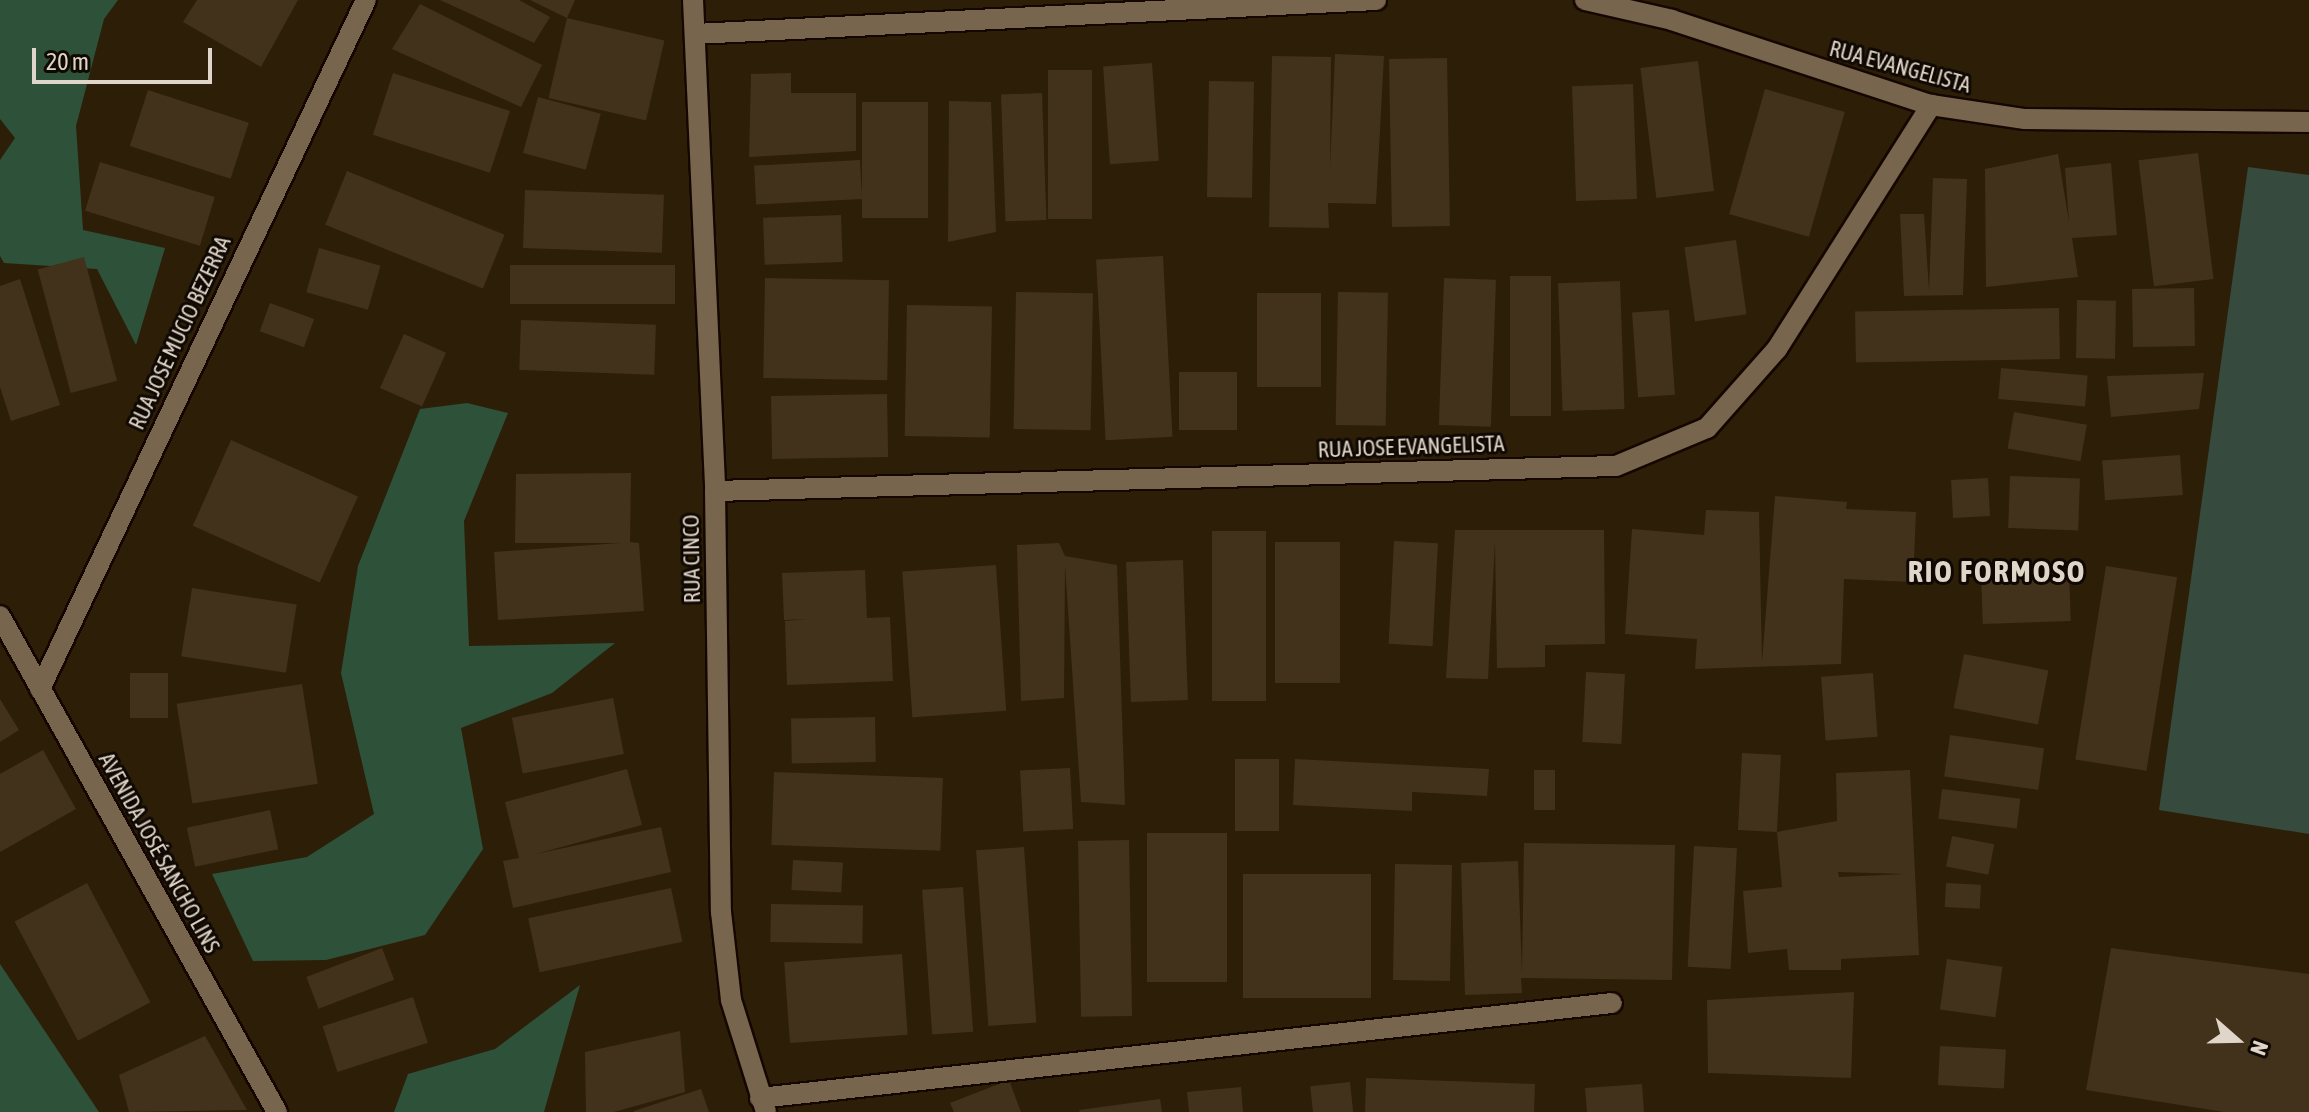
<!DOCTYPE html>
<meta charset="utf-8">
<style>
body{margin:0}
#map{position:relative;width:2309px;height:1112px;overflow:hidden;background:#2d1e07;font-family:"Asap Condensed",sans-serif}
div>[style]{position:absolute}
[style*='--x']{left:calc(var(--x)*1px);top:calc(var(--y)*1px);width:calc(var(--w)*1px);rotate:calc(var(--a)*1deg)}
.green>*{inset:0;background:#364b3d}
.forest>*{inset:0;background:#2e513a}
.building>*{inset:0;background:#42321b;transform-origin:0 0}
.roads{filter:drop-shadow(2px 0 #150700) drop-shadow(-2px 0 #150700) drop-shadow(0 2px #150700) drop-shadow(0 -2px #150700)}
.minor>*{height:20px;margin:-10px;padding:0 10px;transform-origin:10px;border-radius:10px;background:#77654d}
span{translate:-50% -50%;white-space:nowrap;text-align:center;line-height:1.15;-webkit-text-stroke:6px #100903;paint-order:stroke}
.street-label{font-size:22px;color:#dfd5c8}
.district-label{font-size:30px;color:#dfd5c8;font-weight:700;letter-spacing:2px}
.north{position:absolute;left:2197px;top:1000px;width:80px;height:80px;-webkit-text-stroke:6px #100903;paint-order:stroke;rotate:110deg;font-size:22px;font-weight:700;line-height:32px;text-align:center;color:#dfd5c8}
.north::after{content:'';display:block;margin:auto;width:28px;height:36px;background:#dfd5c8;clip-path:polygon(50% 0,100% 100%,50% 72%,0 100%)}
.scale{position:absolute;left:32px;top:48px;width:180px;height:36px;box-sizing:border-box;border:4px solid #dfd5c8;border-top:0;padding-left:10px;font-size:24px;line-height:28px;white-space:nowrap;color:#dfd5c8;-webkit-text-stroke:6px #100903;paint-order:stroke}
</style>
<div id="map">
<div class="green">
<div style="clip-path:polygon(2248px 167px,2309px 175px,2309px 834px,2159px 810px)"></div>
</div>
<div class="forest">
<div style="clip-path:polygon(0 0,118px 0,104px 19px,76px 126px,83px 230px,165px 248px,136px 345px,97px 269px,4px 263px,0 256px,0 160px,15px 138px,0 119px)"></div>
<div style="clip-path:polygon(467px 403px,508px 413px,464px 521px,469px 646px,615px 643px,552px 693px,461px 728px,483px 849px,425px 935px,326px 960px,253px 961px,212px 874px,307px 857px,374px 814px,341px 673px,358px 566px,420px 409px)"></div>
<div style="clip-path:polygon(0 964px,99px 1112px,0 1112px)"></div>
<div style="clip-path:polygon(580px 985px,544px 1112px,394px 1112px,408px 1074px,495px 1049px)"></div>
</div>
<div class="building">
<div style="clip-path:polygon(197px 0,298px 0,261px 67px,183px 22px)"></div>
<div style="clip-path:polygon(440px 0,519px 0,550px 17px,534px 43px)"></div>
<div style="clip-path:polygon(530px 0,575px 0,567px 18px)"></div>
<div style="clip-path:polygon(420px 4px,542px 65px,521px 107px,392px 49px)"></div>
<div style="left:567px;top:18px;width:100px;height:82px;rotate:13deg"></div>
<div style="clip-path:polygon(1335px 54px,1384px 56px,1376px 204px,1328px 203px,1329px 228px,1269px 227px,1272px 56px,1331px 57px,1330px 168px)"></div>
<div style="left:1447px;top:58px;width:168px;height:58px;rotate:89deg"></div>
<div style="left:1698px;top:61px;width:131px;height:58px;rotate:83deg"></div>
<div style="left:1152px;top:63px;width:98px;height:49px;rotate:86deg"></div>
<div style="left:1092px;top:70px;width:149px;height:44px;rotate:90deg"></div>
<div style="left:393px;top:73px;width:123px;height:65px;rotate:18deg"></div>
<div style="clip-path:polygon(791px 73px,791px 93px,856px 93px,856px 151px,749px 157px,751px 74px)"></div>
<div style="left:1209px;top:81px;width:45px;height:116px;rotate:1deg"></div>
<div style="left:1633px;top:84px;width:115px;height:61px;rotate:88deg"></div>
<div style="left:1765px;top:89px;width:83px;height:130px;rotate:16deg"></div>
<div style="left:148px;top:90px;width:106px;height:59px;rotate:18deg"></div>
<div style="left:1042px;top:93px;width:127px;height:41px;rotate:88deg"></div>
<div style="left:538px;top:97px;width:65px;height:58px;rotate:15deg"></div>
<div style="clip-path:polygon(949px 101px,991px 102px,996px 232px,948px 242px)"></div>
<div style="left:928px;top:102px;width:116px;height:66px;rotate:90deg"></div>
<div style="left:2198px;top:153px;width:127px;height:60px;rotate:83deg"></div>
<div style="clip-path:polygon(2058px 154px,2069px 222px,2065px 168px,2111px 163px,2117px 235px,2072px 238px,2078px 277px,1986px 287px,1985px 169px)"></div>
<div style="left:860px;top:160px;width:39px;height:106px;rotate:87deg"></div>
<div style="left:100px;top:162px;width:120px;height:51px;rotate:17deg"></div>
<div style="left:347px;top:171px;width:170px;height:58px;rotate:22deg"></div>
<div style="clip-path:polygon(1933px 178px,1967px 179px,1963px 295px,1904px 296px,1900px 214px,1924px 214px,1929px 290px)"></div>
<div style="left:525px;top:190px;width:139px;height:58px;rotate:2deg"></div>
<div style="left:841px;top:215px;width:47px;height:78px;rotate:88deg"></div>
<div style="left:1736px;top:240px;width:75px;height:52px;rotate:82deg"></div>
<div style="left:319px;top:248px;width:64px;height:46px;rotate:16deg"></div>
<div style="left:1163px;top:256px;width:181px;height:67px;rotate:87deg"></div>
<div style="left:84px;top:257px;width:128px;height:48px;rotate:75deg"></div>
<div style="left:510px;top:265px;width:165px;height:39px"></div>
<div style="left:1510px;top:276px;width:41px;height:140px"></div>
<div style="left:765px;top:278px;width:124px;height:100px;rotate:1deg"></div>
<div style="left:1444px;top:278px;width:52px;height:147px;rotate:2deg"></div>
<div style="clip-path:polygon(20px 279px,60px 405px,11px 421px,0 387px,0 286px)"></div>
<div style="left:1620px;top:281px;width:128px;height:62px;rotate:88deg"></div>
<div style="left:2194px;top:288px;width:58px;height:62px;rotate:89deg"></div>
<div style="left:1016px;top:292px;width:77px;height:137px;rotate:1deg"></div>
<div style="left:1338px;top:292px;width:50px;height:133px;rotate:1deg"></div>
<div style="left:1257px;top:293px;width:64px;height:94px"></div>
<div style="left:2077px;top:300px;width:39px;height:58px;rotate:1deg"></div>
<div style="left:270px;top:303px;width:47px;height:30px;rotate:20deg"></div>
<div style="left:907px;top:305px;width:85px;height:131px;rotate:1deg"></div>
<div style="left:2059px;top:308px;width:51px;height:204px;rotate:89deg"></div>
<div style="left:1669px;top:310px;width:85px;height:37px;rotate:86deg"></div>
<div style="left:521px;top:320px;width:135px;height:50px;rotate:2deg"></div>
<div style="left:404px;top:334px;width:46px;height:59px;rotate:24deg"></div>
<div style="left:2001px;top:368px;width:87px;height:31px;rotate:5deg"></div>
<div style="left:1179px;top:372px;width:58px;height:58px"></div>
<div style="clip-path:polygon(2204px 373px,2199px 409px,2111px 417px,2107px 376px)"></div>
<div style="left:887px;top:394px;width:63px;height:116px;rotate:89deg"></div>
<div style="left:2014px;top:412px;width:74px;height:37px;rotate:10deg"></div>
<div style="left:231px;top:440px;width:139px;height:94px;rotate:24deg"></div>
<div style="left:2180px;top:455px;width:40px;height:78px;rotate:86deg"></div>
<div style="clip-path:polygon(631px 473px,630px 542px,639px 543px,644px 611px,498px 620px,494px 552px,620px 543px,515px 543px,516px 474px)"></div>
<div style="left:2010px;top:476px;width:70px;height:52px;rotate:2deg"></div>
<div style="left:1988px;top:478px;width:38px;height:37px;rotate:87deg"></div>
<div style="clip-path:polygon(1775px 496px,1847px 502px,1846px 509px,1916px 512px,1913px 582px,1844px 579px,1841px 664px,1695px 669px,1697px 639px,1625px 634px,1632px 529px,1704px 535px,1706px 510px,1759px 512px,1762px 662px)"></div>
<div style="clip-path:polygon(1455px 530px,1604px 530px,1605px 644px,1545px 645px,1545px 667px,1497px 668px,1495px 542px,1488px 679px,1446px 678px)"></div>
<div style="left:1266px;top:531px;width:170px;height:54px;rotate:90deg"></div>
<div style="left:1394px;top:541px;width:44px;height:103px;rotate:3deg"></div>
<div style="left:1275px;top:542px;width:65px;height:141px"></div>
<div style="clip-path:polygon(1059px 543px,1065px 556px,1117px 565px,1125px 805px,1081px 802px,1065px 565px,1064px 698px,1021px 701px,1017px 545px)"></div>
<div style="left:1183px;top:560px;width:140px;height:57px;rotate:88deg"></div>
<div style="left:996px;top:565px;width:146px;height:94px;rotate:86deg"></div>
<div style="left:2106px;top:566px;width:72px;height:196px;rotate:9deg"></div>
<div style="clip-path:polygon(865px 570px,867px 618px,890px 617px,893px 681px,787px 685px,785px 621px,808px 619px,784px 620px,782px 573px)"></div>
<div style="left:2069px;top:571px;width:50px;height:88px;rotate:88deg"></div>
<div style="left:192px;top:588px;width:106px;height:69px;rotate:9deg"></div>
<div style="left:1964px;top:654px;width:86px;height:55px;rotate:11deg"></div>
<div style="left:1586px;top:672px;width:39px;height:70px;rotate:3deg"></div>
<div style="left:168px;top:673px;width:45px;height:38px;rotate:90deg"></div>
<div style="left:1873px;top:673px;width:64px;height:52px;rotate:86deg"></div>
<div style="left:302px;top:684px;width:101px;height:127px;rotate:81deg"></div>
<div style="left:613px;top:698px;width:57px;height:103px;rotate:79deg"></div>
<div style="clip-path:polygon(0 699px,19px 730px,0 742px)"></div>
<div style="left:875px;top:717px;width:45px;height:84px;rotate:89deg"></div>
<div style="left:1950px;top:735px;width:95px;height:42px;rotate:8deg"></div>
<div style="clip-path:polygon(43px 750px,76px 809px,0 852px,0 774px)"></div>
<div style="left:1742px;top:753px;width:39px;height:77px;rotate:3deg"></div>
<div style="left:1279px;top:759px;width:72px;height:44px;rotate:90deg"></div>
<div style="clip-path:polygon(1295px 759px,1489px 769px,1487px 796px,1412px 792px,1412px 811px,1293px 805px)"></div>
<div style="left:1070px;top:768px;width:61px;height:50px;rotate:87deg"></div>
<div style="clip-path:polygon(627px 769px,642px 825px,536px 854px,661px 827px,671px 872px,513px 908px,503px 861px,519px 858px,505px 802px)"></div>
<div style="left:1534px;top:770px;width:21px;height:40px"></div>
<div style="clip-path:polygon(evenodd,1910px 770px,1919px 955px,1841px 959px,1841px 970px,1789px 970px,1787px 949px,1748px 953px,1743px 891px,1782px 887px,1777px 832px,1837px 821px,1836px 773px,1910px 770px,1838px 872px,1905px 874px,1839px 877px,1838px 872px)"></div>
<div style="left:774px;top:772px;width:169px;height:73px;rotate:2deg"></div>
<div style="left:1942px;top:789px;width:79px;height:30px;rotate:7deg"></div>
<div style="left:270px;top:810px;width:40px;height:85px;rotate:78deg"></div>
<div style="left:1147px;top:833px;width:80px;height:149px"></div>
<div style="left:1952px;top:836px;width:43px;height:31px;rotate:11deg"></div>
<div style="left:1129px;top:840px;width:176px;height:51px;rotate:89deg"></div>
<div style="clip-path:polygon(1524px 843px,1675px 845px,1672px 980px,1521px 978px,1522px 993px,1465px 995px,1461px 863px,1518px 861px,1522px 973px)"></div>
<div style="left:1694px;top:846px;width:43px;height:121px;rotate:3deg"></div>
<div style="left:1024px;top:847px;width:176px;height:48px;rotate:86deg"></div>
<div style="left:793px;top:860px;width:50px;height:30px;rotate:3deg"></div>
<div style="left:1395px;top:864px;width:57px;height:116px;rotate:1deg"></div>
<div style="left:1371px;top:874px;width:124px;height:128px;rotate:90deg"></div>
<div style="left:87px;top:883px;width:135px;height:82px;rotate:62deg"></div>
<div style="left:1946px;top:883px;width:35px;height:24px;rotate:3deg"></div>
<div style="left:963px;top:887px;width:145px;height:41px;rotate:86deg"></div>
<div style="left:671px;top:888px;width:55px;height:146px;rotate:78deg"></div>
<div style="left:771px;top:904px;width:92px;height:38px;rotate:1deg"></div>
<div style="left:382px;top:948px;width:34px;height:81px;rotate:69deg"></div>
<div style="clip-path:polygon(2111px 948px,2309px 974px,2309px 1112px,2224px 1112px,2086px 1090px)"></div>
<div style="left:902px;top:954px;width:81px;height:118px;rotate:86deg"></div>
<div style="left:1947px;top:959px;width:56px;height:51px;rotate:8deg"></div>
<div style="clip-path:polygon(1854px 992px,1851px 1078px,1708px 1073px,1707px 1000px)"></div>
<div style="left:413px;top:997px;width:48px;height:95px;rotate:72deg"></div>
<div style="clip-path:polygon(680px 1031px,685px 1092px,614px 1112px,586px 1112px,585px 1052px)"></div>
<div style="clip-path:polygon(205px 1036px,247px 1110px,129px 1112px,119px 1075px)"></div>
<div style="left:1940px;top:1046px;width:66px;height:39px;rotate:3deg"></div>
<div style="clip-path:polygon(1366px 1078px,1535px 1084px,1534px 1112px,1365px 1112px)"></div>
<div style="clip-path:polygon(1009px 1080px,1021px 1112px,954px 1112px,950px 1103px)"></div>
<div style="left:1350px;top:1082px;width:30px;height:40px;rotate:84deg"></div>
<div style="clip-path:polygon(1642px 1084px,1644px 1112px,1587px 1112px,1585px 1088px)"></div>
<div style="clip-path:polygon(1241px 1087px,1243px 1112px,1189px 1112px,1187px 1092px)"></div>
<div style="clip-path:polygon(701px 1089px,709px 1112px,634px 1112px,634px 1111px)"></div>
<div style="clip-path:polygon(1160px 1099px,1162px 1112px,1080px 1112px,1079px 1110px)"></div>
</div>
<div class="roads">
<div class="minor">
<div style="--x:693;--y:0;--w:491;--a:87.4"></div>
<div style="--x:715;--y:491;--w:421;--a:89.2"></div>
<div style="--x:721;--y:912;--w:89;--a:83.5"></div>
<div style="--x:731;--y:1000;--w:117;--a:72.6"></div>
<div style="--x:1585;--y:0;--w:89;--a:12.9"></div>
<div style="--x:1672;--y:20;--w:273;--a:18.2"></div>
<div style="--x:1931;--y:105;--w:95;--a:8.5"></div>
<div style="--x:2025;--y:119;--w:284;--a:0.6"></div>
<div style="--x:695;--y:34;--w:682;--a:-2.86"></div>
<div style="--x:715;--y:491;--w:901;--a:-1.59"></div>
<div style="--x:1616;--y:466;--w:99;--a:-22.7"></div>
<div style="--x:1707;--y:428;--w:106;--a:-48.5"></div>
<div style="--x:1777;--y:349;--w:289;--a:-57.7"></div>
<div style="--x:0;--y:616;--w:568;--a:60.82"></div>
<div style="--x:40;--y:689;--w:762;--a:-64.68"></div>
<div style="--x:760;--y:1098;--w:857;--a:-6.36"></div>
</div>
</div>
<div class="street-label">
<span style="left:1900px;top:67px;rotate:15deg">RUA EVANGELISTA</span>
<span style="left:180px;top:333px;rotate:-65deg">RUA JOSE MUCIO BEZERRA</span>
<span style="left:1411px;top:447px;rotate:-2deg">RUA JOSE EVANGELISTA</span>
<span style="left:692px;top:559px;rotate:-91deg">RUA CINCO</span>
<span style="left:159px;top:853px;rotate:61deg">AVENIDA JOSÉ SANCHO LINS</span>
</div>
<div class="district-label">
<span style="left:1997px;top:571px">RIO FORMOSO</span>
</div>
<div class="north">N</div>
<div class="scale">20 m</div>
</div>
